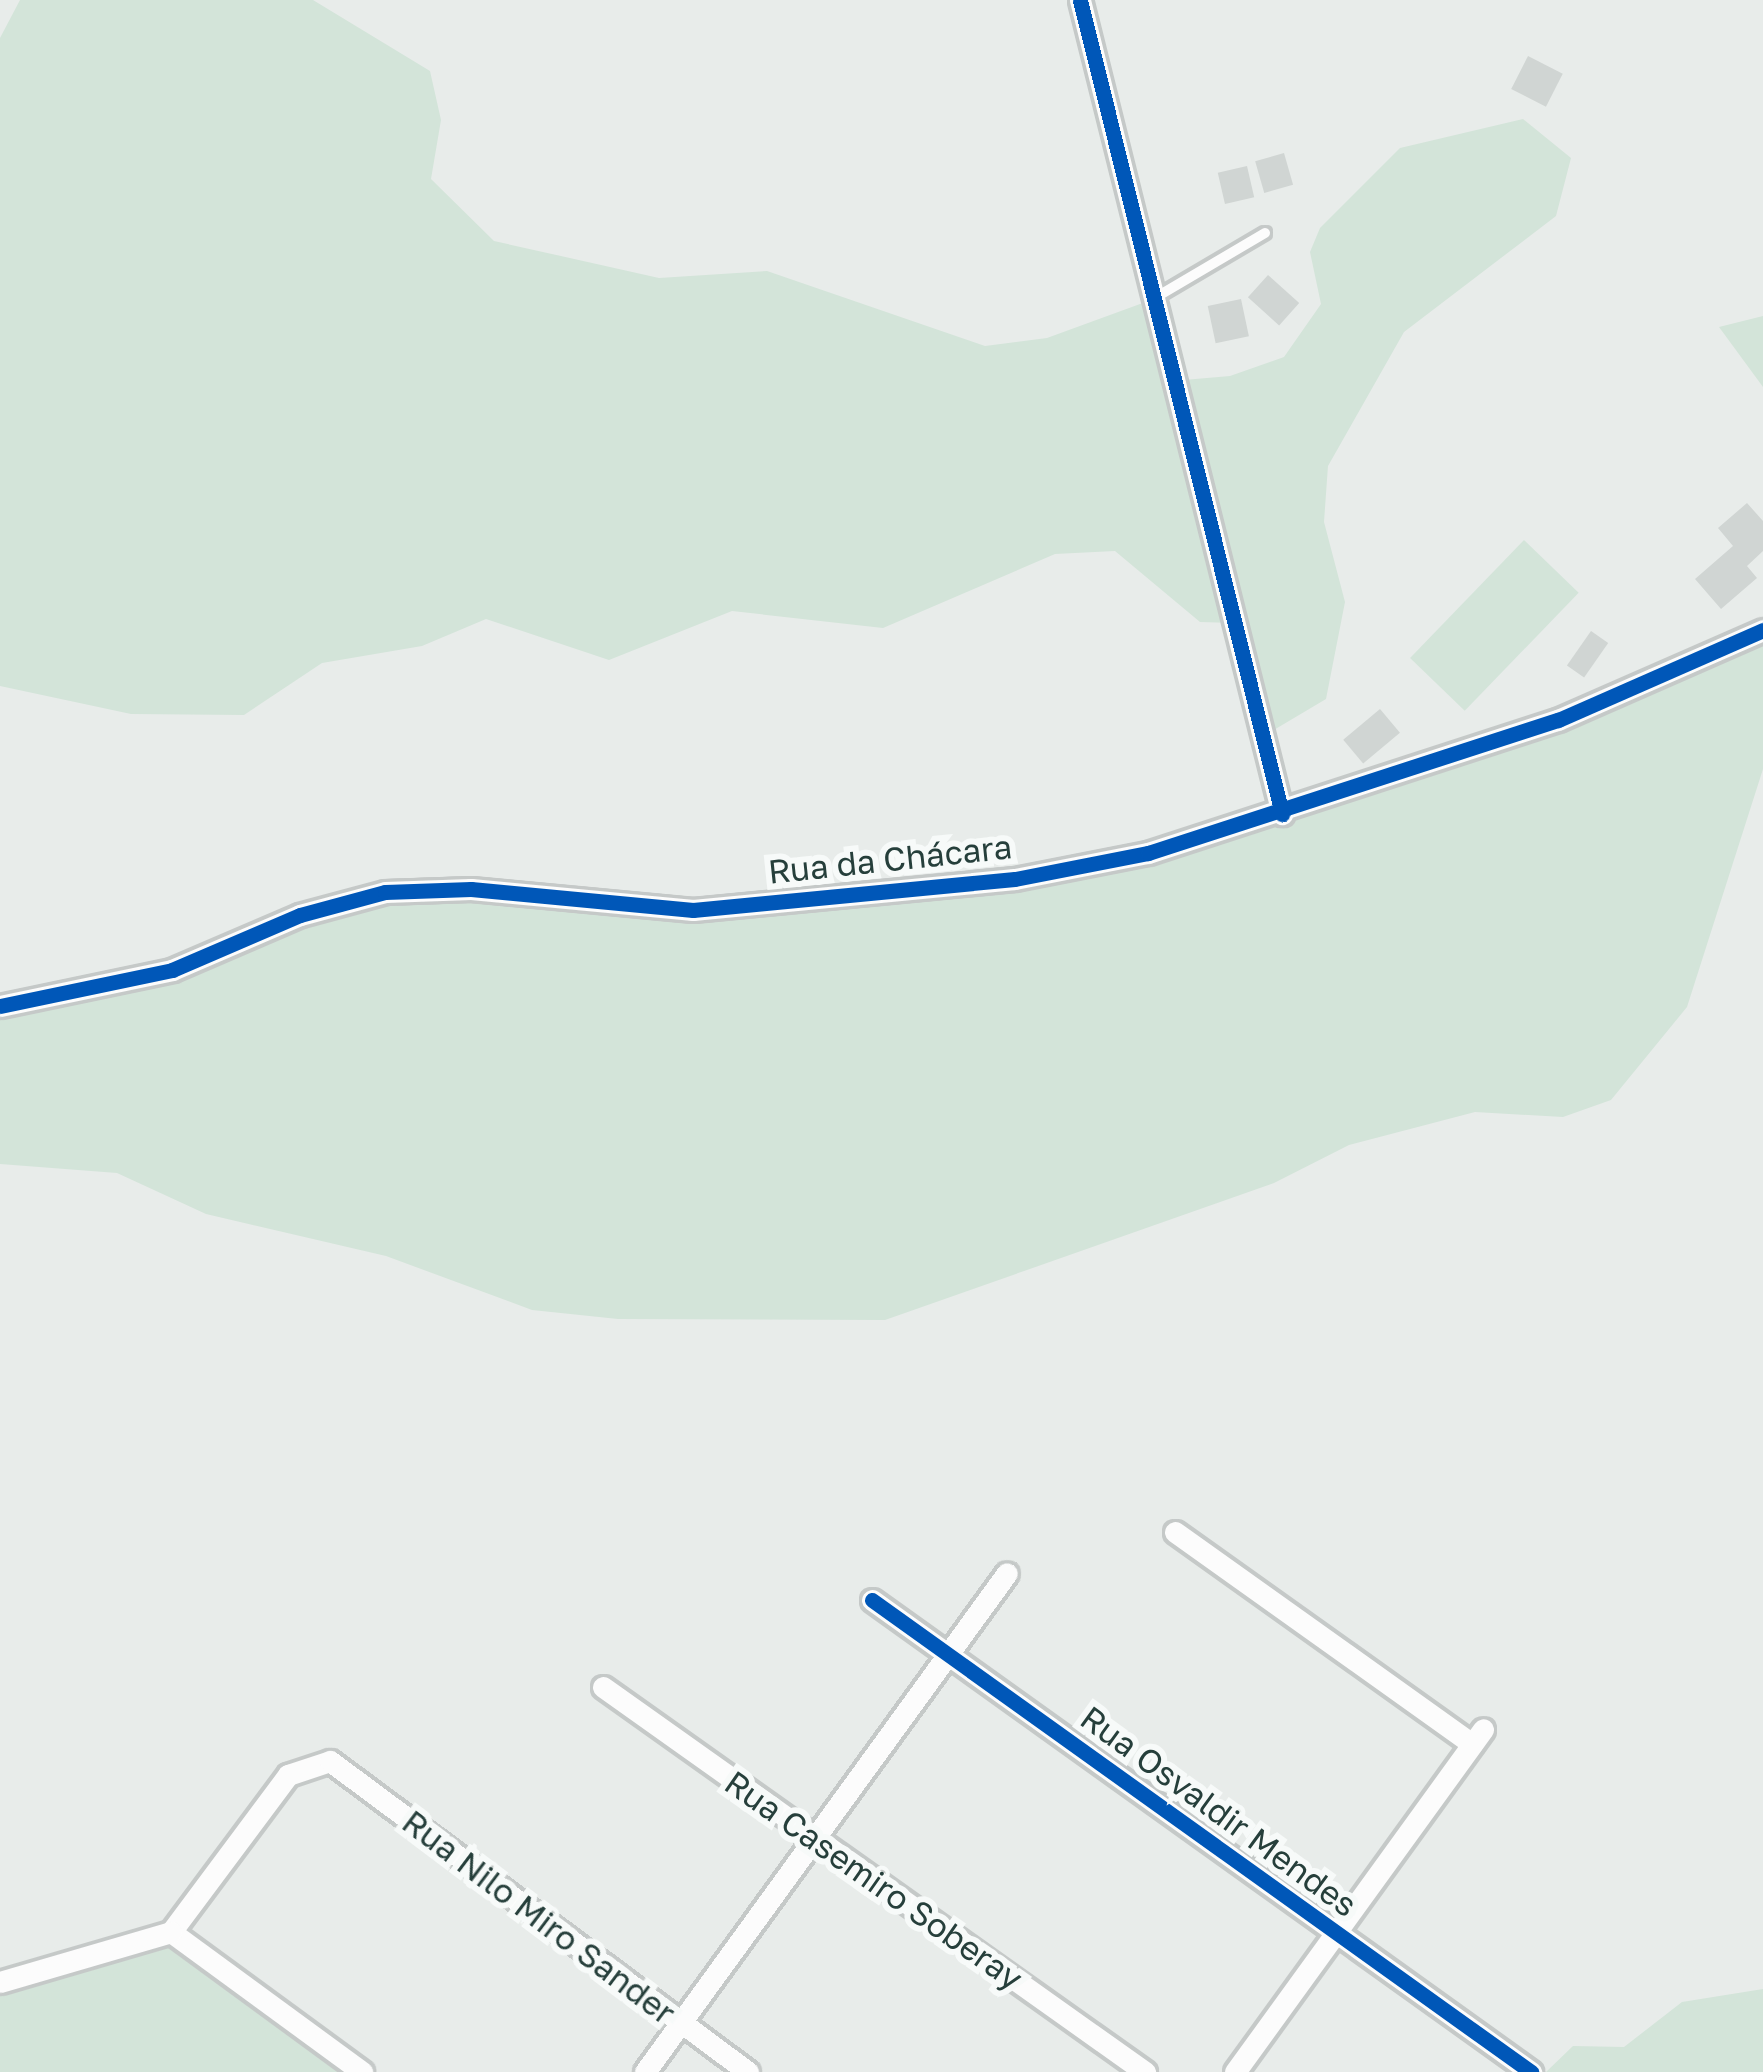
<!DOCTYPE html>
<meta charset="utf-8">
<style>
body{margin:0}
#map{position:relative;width:1763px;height:2072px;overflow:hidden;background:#e8ecea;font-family:"Golos Text",sans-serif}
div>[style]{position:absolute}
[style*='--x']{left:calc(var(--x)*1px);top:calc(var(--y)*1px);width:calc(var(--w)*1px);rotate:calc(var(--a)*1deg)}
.green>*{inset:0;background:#d3e4d9;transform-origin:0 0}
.building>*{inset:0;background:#d0d5d3;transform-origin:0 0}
.roads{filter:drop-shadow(3px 0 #c5c9c8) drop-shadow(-3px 0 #c5c9c8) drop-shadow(0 3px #c5c9c8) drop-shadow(0 -3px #c5c9c8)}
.service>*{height:10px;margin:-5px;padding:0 5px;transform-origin:5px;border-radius:5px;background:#fcfcfc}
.minor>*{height:21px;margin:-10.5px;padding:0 10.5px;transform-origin:10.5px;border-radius:10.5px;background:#fcfcfc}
.cycleway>*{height:15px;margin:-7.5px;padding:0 7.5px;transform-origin:7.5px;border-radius:7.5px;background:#0057b8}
span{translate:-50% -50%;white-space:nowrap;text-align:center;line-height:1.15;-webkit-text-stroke:12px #f7faf9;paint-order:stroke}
.street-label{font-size:33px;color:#263f3b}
</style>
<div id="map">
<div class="green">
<div style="clip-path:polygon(20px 0,313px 0,430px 71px,441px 120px,431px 179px,494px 241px,659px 278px,767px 271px,985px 346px,1047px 338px,1151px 300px,1172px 381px,1230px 376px,1284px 357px,1321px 304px,1310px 252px,1320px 228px,1400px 148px,1523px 119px,1571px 158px,1556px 216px,1404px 332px,1328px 466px,1324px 522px,1345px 602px,1326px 699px,1262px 737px,1234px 623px,1200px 622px,1115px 551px,1055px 554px,883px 628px,732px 611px,609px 660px,486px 619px,422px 646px,322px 663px,244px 715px,131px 714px,0 686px,0 38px)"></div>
<div style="clip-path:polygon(1763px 316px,1763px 387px,1719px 327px)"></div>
<div style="left:1524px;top:540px;width:76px;height:164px;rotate:44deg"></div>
<div style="clip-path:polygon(1763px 630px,1763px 769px,1687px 1007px,1611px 1100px,1563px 1117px,1475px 1112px,1349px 1145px,1274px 1183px,885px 1320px,618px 1319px,532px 1310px,386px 1256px,206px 1214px,117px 1173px,0 1164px,0 1006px,56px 996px,385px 892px,693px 910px,1148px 853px,1558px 720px)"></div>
<div style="clip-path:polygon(171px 1932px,362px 2072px,0 2072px,0 1982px)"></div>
<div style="clip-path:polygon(1763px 1989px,1763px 2072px,1546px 2072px,1573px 2046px,1624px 2047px,1682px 2002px)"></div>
</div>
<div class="building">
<div style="left:1528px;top:56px;width:39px;height:37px;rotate:27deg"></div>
<div style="left:1284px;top:153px;width:33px;height:30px;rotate:74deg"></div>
<div style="left:1247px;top:166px;width:32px;height:30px;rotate:77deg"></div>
<div style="left:1268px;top:275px;width:42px;height:30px;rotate:42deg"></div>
<div style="left:1241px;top:299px;width:38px;height:34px;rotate:78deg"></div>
<div style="clip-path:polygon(1747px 503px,1763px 521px,1763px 551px,1747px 566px,1757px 578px,1721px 609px,1695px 579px,1733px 546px,1718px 528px)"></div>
<div style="left:1591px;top:631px;width:21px;height:42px;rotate:35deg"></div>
<div style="left:1380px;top:709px;width:31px;height:48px;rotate:50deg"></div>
</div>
<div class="roads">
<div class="service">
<div style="--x:1153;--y:299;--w:130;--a:-30.5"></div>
</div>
<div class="minor">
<div style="--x:1080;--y:0;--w:839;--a:76.06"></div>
<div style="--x:0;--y:1006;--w:176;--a:-11.8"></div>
<div style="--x:172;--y:970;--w:139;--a:-23.3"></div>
<div style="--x:300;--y:915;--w:88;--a:-15.1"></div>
<div style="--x:385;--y:892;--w:86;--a:-2"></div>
<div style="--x:471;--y:889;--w:223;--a:5.4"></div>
<div style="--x:693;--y:910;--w:323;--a:-5.5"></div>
<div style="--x:1015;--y:879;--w:136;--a:-11.1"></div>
<div style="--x:1148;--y:853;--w:431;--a:-18"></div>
<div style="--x:1558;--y:720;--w:224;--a:-23.7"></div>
<div style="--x:1175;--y:1532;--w:365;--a:35.5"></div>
<div style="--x:872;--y:1600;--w:811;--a:35.61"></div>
<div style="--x:603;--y:1687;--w:665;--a:35.39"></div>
<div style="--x:171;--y:1932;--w:196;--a:-53.3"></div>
<div style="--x:288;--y:1775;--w:44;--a:-18.4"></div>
<div style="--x:330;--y:1761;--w:521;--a:36.65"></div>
<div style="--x:171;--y:1932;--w:237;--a:36.2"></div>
<div style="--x:0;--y:1982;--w:178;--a:-16.3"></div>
<div style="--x:645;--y:2072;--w:616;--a:-54.04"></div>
<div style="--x:1235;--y:2072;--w:423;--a:-54.1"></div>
</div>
</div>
<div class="cycleway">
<div style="--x:1080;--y:0;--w:839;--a:76.06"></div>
<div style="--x:0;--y:1006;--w:176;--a:-11.8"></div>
<div style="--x:172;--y:970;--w:139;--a:-23.3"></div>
<div style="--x:300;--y:915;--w:88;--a:-15.1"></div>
<div style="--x:385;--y:892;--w:86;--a:-2"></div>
<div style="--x:471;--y:889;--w:223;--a:5.4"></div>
<div style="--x:693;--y:910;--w:323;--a:-5.5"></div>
<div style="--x:1015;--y:879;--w:136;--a:-11.1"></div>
<div style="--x:1148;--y:853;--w:431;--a:-18"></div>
<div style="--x:1558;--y:720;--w:224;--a:-23.7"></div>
<div style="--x:872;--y:1600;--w:811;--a:35.61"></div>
</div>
<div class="street-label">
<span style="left:890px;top:859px;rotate:-6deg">Rua da Chácara</span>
<span style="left:1219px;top:1811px;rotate:36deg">Rua Osvaldir Mendes</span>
<span style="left:874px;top:1880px;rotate:35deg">Rua Casemiro Soberay</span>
<span style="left:539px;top:1917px;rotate:37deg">Rua Nilo Miro Sander</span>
</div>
</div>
